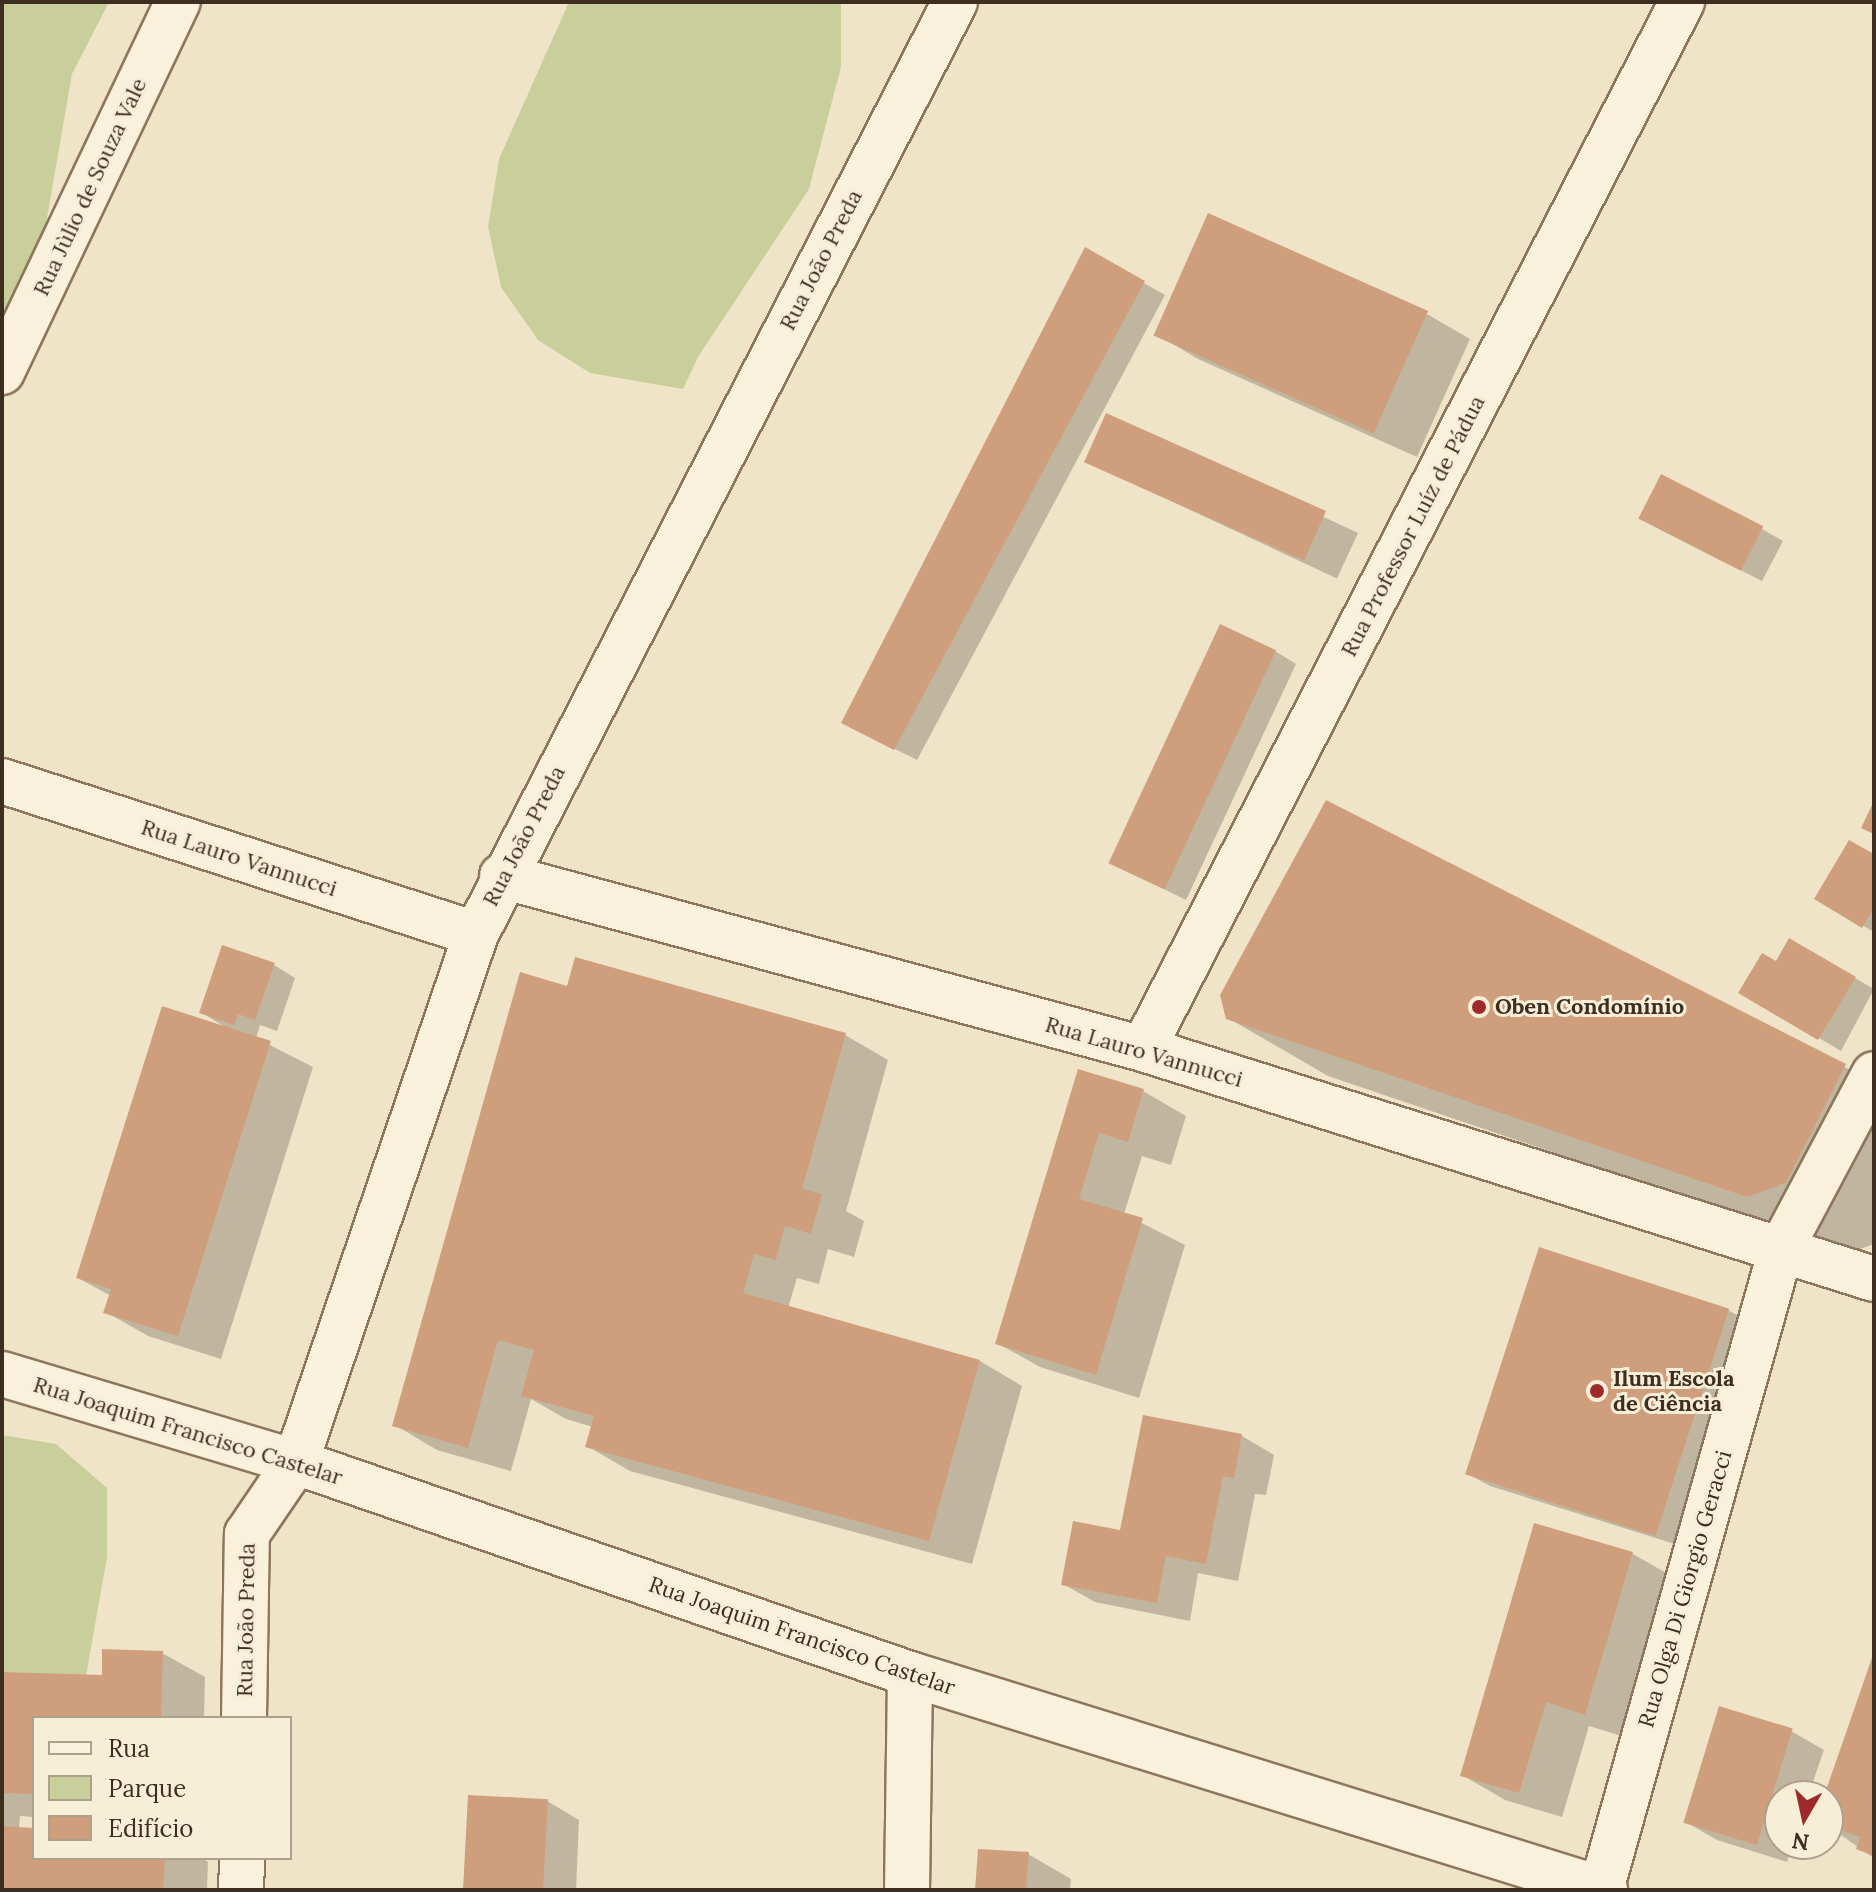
<!DOCTYPE html>
<meta charset="utf-8">
<style>
body{margin:0}
#map{position:relative;width:1876px;height:1892px;overflow:hidden;background:#f0e4c8;font-family:Lora,serif}
div>[style]{position:absolute}
[style*='--x']{left:calc(var(--x)*1px);top:calc(var(--y)*1px);width:calc(var(--w)*1px);rotate:calc(var(--a)*1deg)}
.green>*{inset:0;background:#c9cf9b}
.shadow>*{inset:0;background:#0003;transform-origin:0 0}
.building>*{inset:0;background:#cf9f7d;transform-origin:0 0}
.roads{filter:drop-shadow(2px 0 #8d765c) drop-shadow(-2px 0 #8d765c) drop-shadow(0 2px #8d765c) drop-shadow(0 -2px #8d765c)}
.minor>*{height:44px;margin:-22px;padding:0 22px;transform-origin:22px;border-radius:22px;background:#faf1dc}
.dots>*{width:22px;height:22px;translate:-50% -50%;box-sizing:border-box;border:4px solid #f7eed8;border-radius:50%}
span{translate:-50% -50%;white-space:nowrap;text-align:center;line-height:1.15;-webkit-text-stroke:6px #f7eed8;paint-order:stroke}
.street-label{font-size:22px;color:#3d2e20}
.poi-label{font-size:22px;color:#3d2e20;font-weight:700}
.left{translate:0 -50%;text-align:left}
.frame{position:absolute;inset:0;border:4px solid #3d2e20;pointer-events:none}
.legend{position:absolute;left:32px;top:1716px;width:260px;height:144px;box-sizing:border-box;background:#f7eed8;border:2px solid #ada18e;margin:0;padding:10px 14px;list-style:none;font-size:24px;color:#3d2e20}
.legend li{display:flex;align-items:center;gap:16px;height:40px}
.legend b{width:40px;border:2px solid #ada18e}
.north{position:absolute;left:1764px;top:1780px;width:80px;height:80px;box-sizing:border-box;background:#f7eed8;border:2px solid #ada18e;border-radius:50%;rotate:189deg;font-size:22px;font-weight:700;line-height:32px;text-align:center;color:#3d2e20}
.north::after{content:'';display:block;margin:auto;width:28px;height:36px;background:#9e2a2b;clip-path:polygon(50% 0,100% 100%,50% 72%,0 100%)}
</style>
<div id="map">
<div class="green">
<div style="clip-path:polygon(2px 2px,109px 2px,72px 74px,25px 345px,2px 404px)"></div>
<div style="clip-path:polygon(569px 2px,841px 2px,841px 67px,809px 189px,698px 357px,683px 389px,590px 373px,538px 340px,501px 287px,488px 227px,499px 159px)"></div>
<div style="clip-path:polygon(2px 1435px,56px 1444px,107px 1488px,107px 1557px,79px 1716px,2px 1703px)"></div>
</div>
<div class="shadow">
<div style="clip-path:polygon(1086px 250px,1165px 295px,917px 760px,865px 734px)"></div>
<div style="clip-path:polygon(1427px 314px,1470px 339px,1417px 457px,1198px 359px,1156px 334px)"></div>
<div style="left:1107px;top:416px;width:277px;height:50px;rotate:25deg"></div>
<div style="clip-path:polygon(1762px 529px,1783px 541px,1762px 581px,1661px 530px)"></div>
<div style="clip-path:polygon(1275px 651px,1296px 664px,1186px 900px,1111px 863px)"></div>
<div style="clip-path:polygon(1327px 803px,1874px 1082px,1874px 1244px,1849px 1253px,1328px 1076px,1228px 1018px)"></div>
<div style="clip-path:polygon(1874px 856px,1874px 932px,1816px 899px)"></div>
<div style="clip-path:polygon(1790px 941px,1874px 989px,1841px 1051px,1741px 992px,1776px 964px)"></div>
<div style="clip-path:polygon(274px 965px,295px 978px,277px 1031px,260px 1025px,256px 1038px,313px 1067px,221px 1359px,148px 1336px,106px 1312px,111px 1296px,78px 1278px,226px 1028px,201px 1012px)"></div>
<div style="clip-path:polygon(568px 988px,845px 1035px,888px 1060px,846px 1211px,864px 1221px,854px 1257px,828px 1249px,819px 1284px,797px 1278px,788px 1308px,980px 1361px,1022px 1386px,972px 1564px,630px 1471px,587px 1446px,593px 1427px,566px 1419px,531px 1399px,511px 1471px,437px 1450px,395px 1425px)"></div>
<div style="clip-path:polygon(1079px 1072px,1143px 1091px,1186px 1116px,1171px 1165px,1142px 1156px,1124px 1214px,1185px 1245px,1139px 1398px,1040px 1367px,997px 1343px)"></div>
<div style="clip-path:polygon(1728px 1310px,1749px 1322px,1678px 1545px,1490px 1486px,1468px 1474px)"></div>
<div style="clip-path:polygon(1144px 1417px,1242px 1436px,1274px 1455px,1266px 1495px,1255px 1494px,1238px 1581px,1198px 1573px,1190px 1621px,1095px 1602px,1063px 1584px,1122px 1532px)"></div>
<div style="clip-path:polygon(1535px 1526px,1633px 1554px,1675px 1578px,1628px 1738px,1589px 1726px,1562px 1817px,1505px 1800px,1462px 1775px)"></div>
<div style="clip-path:polygon(162px 1653px,205px 1677px,204px 1718px,34px 1718px,34px 1817px,20px 1816px,19px 1829px,34px 1830px,34px 1858px,202px 1858px,208px 1862px,207px 1890px,2px 1890px,2px 1674px,104px 1677px)"></div>
<div style="clip-path:polygon(1874px 1657px,1874px 1858px,1828px 1826px,1828px 1796px)"></div>
<div style="clip-path:polygon(1791px 1731px,1824px 1750px,1808px 1796px,1780px 1796px,1780px 1844px,1793px 1844px,1787px 1862px,1717px 1840px,1684px 1821px)"></div>
<div style="clip-path:polygon(547px 1801px,579px 1820px,576px 1890px,465px 1890px)"></div>
<div style="clip-path:polygon(1028px 1854px,1071px 1879px,1070px 1890px,977px 1890px)"></div>
</div>
<div class="building">
<div style="left:1208px;top:213px;width:241px;height:134px;rotate:24deg"></div>
<div style="clip-path:polygon(1085px 247px,1145px 281px,894px 750px,841px 723px)"></div>
<div style="left:1106px;top:413px;width:241px;height:54px;rotate:24deg"></div>
<div style="left:1661px;top:474px;width:115px;height:50px;rotate:27deg"></div>
<div style="left:1220px;top:624px;width:62px;height:264px;rotate:25deg"></div>
<div style="clip-path:polygon(1326px 800px,1846px 1064px,1786px 1183px,1747px 1197px,1226px 1019px,1220px 995px)"></div>
<div style="clip-path:polygon(1874px 801px,1874px 834px,1861px 828px)"></div>
<div style="clip-path:polygon(1849px 840px,1874px 854px,1874px 908px,1862px 928px,1814px 899px)"></div>
<div style="clip-path:polygon(1789px 938px,1856px 977px,1818px 1040px,1738px 993px,1762px 953px,1776px 961px)"></div>
<div style="clip-path:polygon(222px 945px,275px 963px,255px 1020px,238px 1014px,234px 1025px,199px 1013px)"></div>
<div style="clip-path:polygon(575px 957px,846px 1033px,802px 1189px,822px 1194px,811px 1234px,785px 1226px,776px 1260px,754px 1254px,743px 1293px,980px 1360px,929px 1541px,585px 1447px,594px 1416px,521px 1396px,534px 1350px,498px 1340px,468px 1448px,392px 1426px,520px 972px,567px 986px)"></div>
<div style="clip-path:polygon(162px 1006px,271px 1041px,178px 1336px,103px 1313px,111px 1289px,76px 1278px)"></div>
<div style="clip-path:polygon(1078px 1069px,1144px 1089px,1128px 1142px,1099px 1133px,1079px 1199px,1143px 1218px,1096px 1375px,995px 1344px)"></div>
<div style="left:1539px;top:1247px;width:200px;height:239px;rotate:18deg"></div>
<div style="clip-path:polygon(1143px 1415px,1242px 1434px,1234px 1478px,1223px 1476px,1206px 1564px,1166px 1556px,1157px 1603px,1061px 1585px,1073px 1521px,1120px 1530px)"></div>
<div style="clip-path:polygon(1534px 1523px,1633px 1552px,1585px 1715px,1546px 1702px,1519px 1793px,1460px 1776px)"></div>
<div style="clip-path:polygon(102px 1649px,163px 1651px,161px 1718px,34px 1718px,34px 1794px,2px 1793px,2px 1672px,102px 1675px)"></div>
<div style="clip-path:polygon(1874px 1652px,1874px 1856px,1856px 1849px,1860px 1837px,1828px 1825px,1824px 1796px)"></div>
<div style="left:1719px;top:1706px;width:77px;height:122px;rotate:17deg"></div>
<div style="left:468px;top:1795px;width:80px;height:95px;rotate:3deg"></div>
<div style="clip-path:polygon(2px 1826px,34px 1828px,34px 1858px,165px 1858px,163px 1890px,2px 1890px)"></div>
<div style="clip-path:polygon(978px 1849px,1029px 1852px,1026px 1887px,1035px 1890px,975px 1890px)"></div>
</div>
<div class="roads">
<div class="minor">
<div style="--x:2;--y:372;--w:410;--a:-64.6"></div>
<div style="--x:2;--y:781;--w:498;--a:17.9"></div>
<div style="--x:502;--y:876;--w:664;--a:15.1"></div>
<div style="--x:1143;--y:1049;--w:766;--a:17.47"></div>
<div style="--x:1143;--y:1049;--w:1178;--a:-62.76"></div>
<div style="--x:2;--y:1374;--w:307;--a:16.7"></div>
<div style="--x:296;--y:1462;--w:650;--a:19.05"></div>
<div style="--x:910;--y:1674;--w:728;--a:17.26"></div>
<div style="--x:244;--y:1718;--w:184;--a:-89.1"></div>
<div style="--x:247;--y:1534;--w:87;--a:-55.8"></div>
<div style="--x:296;--y:1462;--w:558;--a:-71.18"></div>
<div style="--x:476;--y:934;--w:1048;--a:-62.8"></div>
<div style="--x:241;--y:1890;--w:32;--a:-88"></div>
<div style="--x:907;--y:1890;--w:216;--a:-89.2"></div>
<div style="--x:1601;--y:1890;--w:666;--a:-74.31"></div>
<div style="--x:1781;--y:1249;--w:198;--a:-62"></div>
</div>
</div>
<div class="dots">
<div style="left:1479px;top:1007px;background:#9e2a2b"></div>
<div style="left:1597px;top:1391px;background:#9e2a2b"></div>
</div>
<div class="street-label">
<span style="left:90px;top:187px;rotate:-65deg">Rua Jùlio de Souza Vale</span>
<span style="left:821px;top:260px;rotate:-63deg">Rua João Preda</span>
<span style="left:1413px;top:526px;rotate:-63deg">Rua Professor Luíz de Pádua</span>
<span style="left:524px;top:836px;rotate:-63deg">Rua João Preda</span>
<span style="left:239px;top:858px;rotate:18deg">Rua Lauro Vannucci</span>
<span style="left:1144px;top:1052px;rotate:16deg">Rua Lauro Vannucci</span>
<span style="left:188px;top:1431px;rotate:17deg">Rua Joaquim Francisco Castelar</span>
<span style="left:1685px;top:1589px;rotate:-74deg">Rua Olga Di Giorgio Geracci</span>
<span style="left:246px;top:1620px;rotate:-89deg">Rua João Preda</span>
<span style="left:802px;top:1636px;rotate:19deg">Rua Joaquim Francisco Castelar</span>
</div>
<div class="poi-label">
<span class="left" style="left:1495px;top:1007px">Oben Condomínio</span>
<span class="left" style="left:1613px;top:1391px">Ilum Escola<br>de Ciência</span>
</div>
<div class="frame"></div>
<ul class="legend">
<li><b style="height:10px;background:#faf1dc"></b>Rua</li>
<li><b style="height:22px;background:#c9cf9b"></b>Parque</li>
<li><b style="height:22px;background:#cf9f7d"></b>Edifício</li>
</ul>
<div class="north">N</div>
</div>
